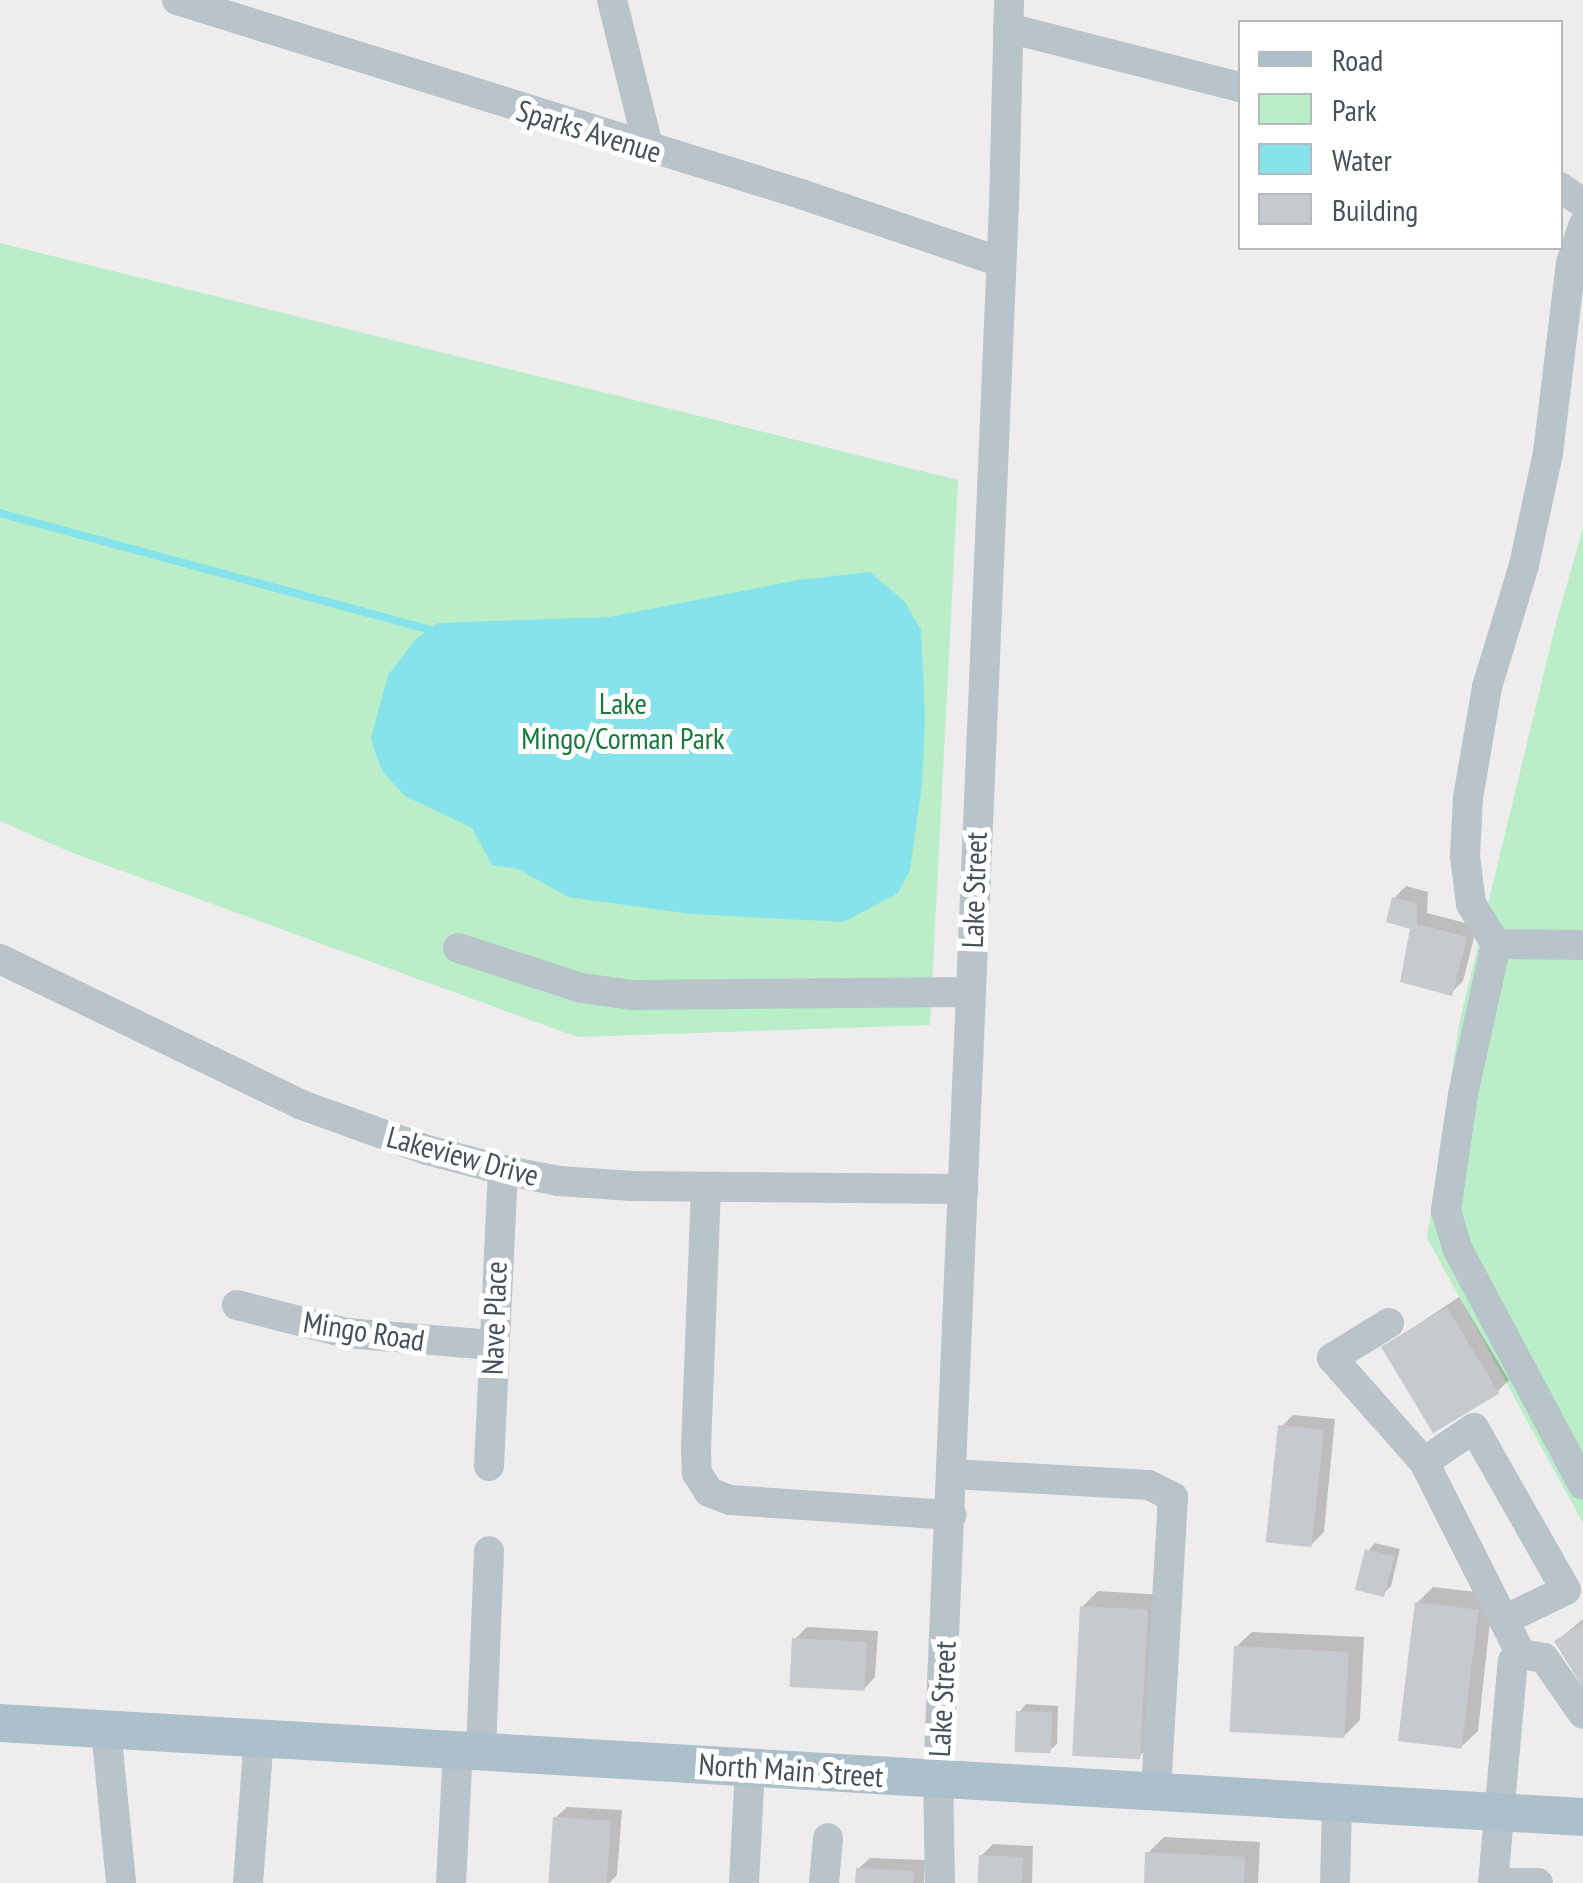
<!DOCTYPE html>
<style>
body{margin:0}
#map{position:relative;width:1583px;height:1883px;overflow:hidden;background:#efeced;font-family:"PT Sans Narrow",sans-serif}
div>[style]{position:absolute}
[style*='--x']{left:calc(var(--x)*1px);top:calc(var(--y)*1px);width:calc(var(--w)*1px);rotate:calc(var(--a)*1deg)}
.green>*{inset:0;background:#baeec8}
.water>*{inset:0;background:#86e2eb}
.shadow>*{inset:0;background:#0003}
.stream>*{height:8px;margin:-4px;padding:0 4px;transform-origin:4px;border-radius:4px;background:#86e2eb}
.building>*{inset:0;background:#c6cacf;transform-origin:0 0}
.minor>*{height:30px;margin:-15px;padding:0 15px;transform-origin:15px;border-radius:15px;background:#b8c3ca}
.major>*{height:38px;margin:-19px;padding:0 19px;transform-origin:19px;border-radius:19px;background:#acc0cc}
span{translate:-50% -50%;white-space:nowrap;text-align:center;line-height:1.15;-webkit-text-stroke:10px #fff;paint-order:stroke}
.street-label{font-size:30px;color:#45525a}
.park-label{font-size:30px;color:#167a3c}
.legend{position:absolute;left:1238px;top:20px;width:325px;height:230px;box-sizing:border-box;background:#fff;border:2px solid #b5babd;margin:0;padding:12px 18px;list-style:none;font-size:30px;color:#45525a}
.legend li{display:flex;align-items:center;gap:20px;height:50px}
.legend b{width:50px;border:2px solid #b5babd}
</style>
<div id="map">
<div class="green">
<div style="clip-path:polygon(0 243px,958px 480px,930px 1025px,577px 1037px,70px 852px,0 821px)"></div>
<div style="clip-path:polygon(1583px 528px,1583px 1523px,1427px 1238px,1459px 1024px,1556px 623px)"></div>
</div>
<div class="water">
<div style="clip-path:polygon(870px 572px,905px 602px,921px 630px,925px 717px,922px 784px,910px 870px,898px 893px,844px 922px,691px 914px,568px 897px,518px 869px,492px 865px,472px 828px,405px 796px,383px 772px,376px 755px,371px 738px,388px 675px,416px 639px,438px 623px,609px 617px,798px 580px)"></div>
</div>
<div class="shadow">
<div style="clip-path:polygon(1406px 886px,1428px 892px,1427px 913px,1477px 926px,1463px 981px,1451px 993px,1394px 898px)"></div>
<div style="clip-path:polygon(1459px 1297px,1509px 1380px,1497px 1392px,1384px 1347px)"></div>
<div style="clip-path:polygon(1293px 1415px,1335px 1419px,1324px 1532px,1312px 1544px,1281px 1427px)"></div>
<div style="clip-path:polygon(1375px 1543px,1400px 1549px,1391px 1586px,1383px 1594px,1368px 1551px)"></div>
<div style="clip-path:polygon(1433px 1587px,1493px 1594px,1478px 1731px,1462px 1746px,1417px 1603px)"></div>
<div style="clip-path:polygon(1098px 1591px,1163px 1595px,1154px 1741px,1139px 1757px,1082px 1607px)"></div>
<div style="clip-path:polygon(1583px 1619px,1583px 1683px,1557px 1641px)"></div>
<div style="clip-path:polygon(807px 1627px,878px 1631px,875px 1677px,864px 1689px,795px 1639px)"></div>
<div style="clip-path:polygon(1252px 1632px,1364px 1637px,1360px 1720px,1344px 1736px,1236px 1647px)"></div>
<div style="clip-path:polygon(1026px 1704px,1058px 1706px,1057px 1744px,1049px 1751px,1019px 1712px)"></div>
<div style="clip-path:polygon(567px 1807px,622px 1810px,617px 1875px,609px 1883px,560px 1883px,555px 1818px)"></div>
<div style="clip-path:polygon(1164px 1837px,1260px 1842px,1258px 1883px,1146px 1883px,1148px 1853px)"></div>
<div style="clip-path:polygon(993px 1844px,1033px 1846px,1032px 1883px,980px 1883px,981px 1856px)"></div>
<div style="clip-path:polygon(870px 1858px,925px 1860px,924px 1883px,858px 1883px,858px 1869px)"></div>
</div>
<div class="stream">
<div style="--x:0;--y:513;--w:449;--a:15.2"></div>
</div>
<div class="building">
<div style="clip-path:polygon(1392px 897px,1417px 903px,1417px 924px,1467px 937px,1452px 996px,1400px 982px,1410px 929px,1386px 922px)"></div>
<div style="left:1447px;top:1307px;width:101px;height:77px;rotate:59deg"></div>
<div style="left:1278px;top:1425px;width:46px;height:118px;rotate:6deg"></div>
<div style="left:1365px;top:1549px;width:30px;height:42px;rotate:14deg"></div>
<div style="left:1415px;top:1602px;width:64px;height:140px;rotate:7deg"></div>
<div style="left:1080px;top:1606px;width:68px;height:150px;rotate:3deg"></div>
<div style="clip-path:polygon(1583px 1623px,1583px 1688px,1554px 1641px)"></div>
<div style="left:792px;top:1638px;width:75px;height:49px;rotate:3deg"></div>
<div style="left:1234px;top:1646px;width:115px;height:86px;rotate:3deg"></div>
<div style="left:1016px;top:1711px;width:36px;height:41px;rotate:2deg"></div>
<div style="left:553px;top:1817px;width:58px;height:66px;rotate:4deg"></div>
<div style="clip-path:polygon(1145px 1852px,1245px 1857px,1244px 1883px,1144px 1883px)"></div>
<div style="left:979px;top:1855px;width:44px;height:28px;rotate:3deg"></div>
<div style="clip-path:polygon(856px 1868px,914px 1871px,913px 1883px,855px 1883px)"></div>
</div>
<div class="minor">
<div style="--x:177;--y:0;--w:653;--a:17.27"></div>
<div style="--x:801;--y:194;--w:211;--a:18.8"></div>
<div style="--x:612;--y:0;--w:154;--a:76.1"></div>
<div style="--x:1008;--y:28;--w:239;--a:14.3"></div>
<div style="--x:1560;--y:187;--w:28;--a:35"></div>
<div style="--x:1496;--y:944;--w:47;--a:-122"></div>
<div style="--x:1471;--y:904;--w:48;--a:-97.1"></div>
<div style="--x:1465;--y:856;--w:58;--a:-87"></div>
<div style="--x:1468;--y:798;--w:113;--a:-80.3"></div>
<div style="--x:1487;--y:687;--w:127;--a:-73.1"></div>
<div style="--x:1524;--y:565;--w:115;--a:-77.9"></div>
<div style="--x:1548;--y:453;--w:191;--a:-83.1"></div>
<div style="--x:1571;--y:263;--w:39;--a:-72"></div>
<div style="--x:1583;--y:945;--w:87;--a:-179.3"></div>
<div style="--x:1496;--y:944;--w:154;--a:102.4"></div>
<div style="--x:1463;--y:1094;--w:118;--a:98.3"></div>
<div style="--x:1446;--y:1211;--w:39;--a:73"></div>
<div style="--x:1457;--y:1248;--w:268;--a:62"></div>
<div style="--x:458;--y:948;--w:130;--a:17.9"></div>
<div style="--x:582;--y:988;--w:50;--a:8"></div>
<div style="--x:632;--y:995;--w:339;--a:-0.5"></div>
<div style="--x:0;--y:959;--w:335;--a:25.8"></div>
<div style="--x:302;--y:1105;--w:133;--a:19.8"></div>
<div style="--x:427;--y:1150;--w:79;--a:14.7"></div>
<div style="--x:503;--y:1170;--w:57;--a:11.1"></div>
<div style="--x:559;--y:1181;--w:73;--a:3.9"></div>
<div style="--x:632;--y:1186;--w:331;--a:0.5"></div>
<div style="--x:706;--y:1188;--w:262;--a:92.2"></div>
<div style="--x:696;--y:1450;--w:23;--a:88"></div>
<div style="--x:697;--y:1473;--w:22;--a:58"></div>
<div style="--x:709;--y:1492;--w:22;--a:21"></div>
<div style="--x:730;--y:1500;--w:222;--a:3.9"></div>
<div style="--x:237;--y:1305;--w:113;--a:14.4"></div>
<div style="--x:346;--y:1333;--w:147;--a:4.7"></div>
<div style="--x:1389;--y:1323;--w:67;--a:148.4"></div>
<div style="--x:1332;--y:1358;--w:139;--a:48.5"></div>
<div style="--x:1424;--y:1462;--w:215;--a:63.2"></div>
<div style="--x:1424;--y:1462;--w:60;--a:-34.2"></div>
<div style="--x:1474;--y:1428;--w:186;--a:60.4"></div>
<div style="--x:1566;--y:1590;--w:69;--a:154.2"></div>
<div style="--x:489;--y:1466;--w:296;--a:-87.3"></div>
<div style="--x:952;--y:1474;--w:197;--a:3.2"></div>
<div style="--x:1149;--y:1485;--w:27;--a:27"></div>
<div style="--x:1173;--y:1497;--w:295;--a:93.3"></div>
<div style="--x:106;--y:1729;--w:155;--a:84.4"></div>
<div style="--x:481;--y:1751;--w:200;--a:-87.7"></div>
<div style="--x:248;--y:1883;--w:145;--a:-85.7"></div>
<div style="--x:451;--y:1883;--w:133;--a:-87"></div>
<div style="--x:744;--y:1883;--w:116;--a:-87"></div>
<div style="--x:824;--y:1883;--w:45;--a:-84.9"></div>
<div style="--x:940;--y:1883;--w:104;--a:-91.1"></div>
<div style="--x:938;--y:1779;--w:1573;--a:-87.6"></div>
<div style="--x:1004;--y:207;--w:207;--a:-88.6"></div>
<div style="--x:1335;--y:1883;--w:79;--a:-88.5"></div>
<div style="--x:1493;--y:1883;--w:223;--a:-84.9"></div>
<div style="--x:1513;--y:1661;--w:11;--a:-41"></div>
<div style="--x:1521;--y:1654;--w:23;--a:10"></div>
<div style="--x:1544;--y:1658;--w:68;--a:55.1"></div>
<div style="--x:1505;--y:1883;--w:33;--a:0"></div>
</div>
<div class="major">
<div style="--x:0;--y:1723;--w:1586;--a:3.4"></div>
</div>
<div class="street-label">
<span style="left:589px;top:131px;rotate:17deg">Sparks Avenue</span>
<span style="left:974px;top:890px;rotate:-88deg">Lake Street</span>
<span style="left:463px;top:1156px;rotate:15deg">Lakeview Drive</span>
<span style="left:494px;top:1318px;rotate:-88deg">Nave Place</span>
<span style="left:364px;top:1331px;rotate:9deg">Mingo Road</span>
<span style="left:942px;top:1699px;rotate:-87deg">Lake Street</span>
<span style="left:791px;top:1770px;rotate:4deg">North Main Street</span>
</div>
<div class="park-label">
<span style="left:623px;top:720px">Lake<br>Mingo/Corman Park</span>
</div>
<ul class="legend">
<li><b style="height:12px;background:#acc0cc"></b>Road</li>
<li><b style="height:28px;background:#baeec8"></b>Park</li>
<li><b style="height:28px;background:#86e2eb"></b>Water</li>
<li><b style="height:28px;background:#c6cacf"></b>Building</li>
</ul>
</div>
